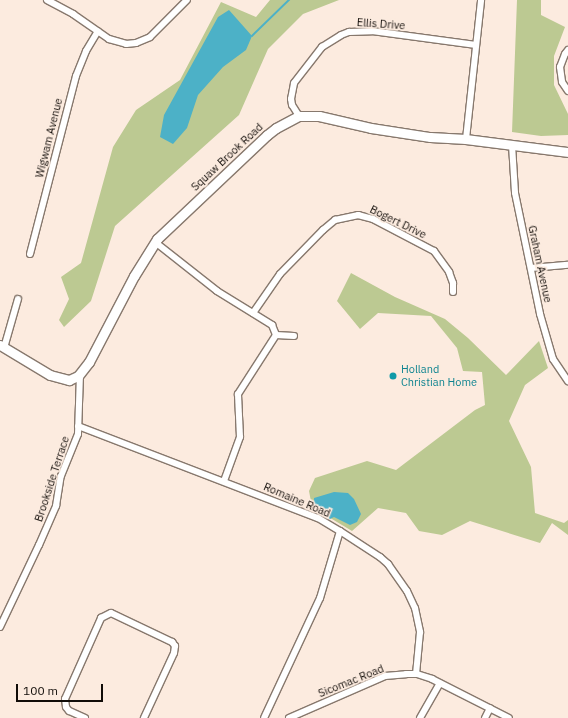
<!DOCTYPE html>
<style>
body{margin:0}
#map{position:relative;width:568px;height:718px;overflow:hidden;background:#fcebdf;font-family:"IBM Plex Sans",sans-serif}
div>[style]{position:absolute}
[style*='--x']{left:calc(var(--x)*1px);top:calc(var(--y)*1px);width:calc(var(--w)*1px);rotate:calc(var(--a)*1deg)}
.green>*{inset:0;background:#bcc992}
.water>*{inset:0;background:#4cb1c7}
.stream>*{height:1.5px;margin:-0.75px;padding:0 0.75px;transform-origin:0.75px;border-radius:0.75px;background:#4cb1c7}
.roads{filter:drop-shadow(1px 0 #87786d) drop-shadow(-1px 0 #87786d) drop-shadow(0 1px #87786d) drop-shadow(0 -1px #87786d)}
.street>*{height:6px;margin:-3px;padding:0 3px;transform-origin:3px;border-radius:3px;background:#fff}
.secondary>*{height:9px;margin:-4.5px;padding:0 4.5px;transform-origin:4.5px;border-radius:4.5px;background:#fff}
.dots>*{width:11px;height:11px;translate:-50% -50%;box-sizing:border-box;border:2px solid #fcebdf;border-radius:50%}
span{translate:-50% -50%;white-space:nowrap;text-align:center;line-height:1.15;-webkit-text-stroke:3.5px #fcebdf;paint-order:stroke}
.street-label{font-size:11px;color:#110c08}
.culture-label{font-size:11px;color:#0d838f}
.left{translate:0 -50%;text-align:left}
.scale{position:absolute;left:16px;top:684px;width:87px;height:18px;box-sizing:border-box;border:2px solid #110c08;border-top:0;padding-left:5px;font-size:12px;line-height:14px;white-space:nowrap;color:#110c08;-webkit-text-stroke:3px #fcebdf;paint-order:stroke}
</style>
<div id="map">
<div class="green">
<div style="clip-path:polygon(270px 0,339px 0,303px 14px,268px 49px,239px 115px,115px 226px,91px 301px,64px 327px,59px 320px,69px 299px,61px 277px,81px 263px,113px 147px,136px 110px,180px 80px,221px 2px,256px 17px)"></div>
<div style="clip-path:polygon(517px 0,541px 0,541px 15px,565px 27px,554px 56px,554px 85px,568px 114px,568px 135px,541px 136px,512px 132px)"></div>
<div style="clip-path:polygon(351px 273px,395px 297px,445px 319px,468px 338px,506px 375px,539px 341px,548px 368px,525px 385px,509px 421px,531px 467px,535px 513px,564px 523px,568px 520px,568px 535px,552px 523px,540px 543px,470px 521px,442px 535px,419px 531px,406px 513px,378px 508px,352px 531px,312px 507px,309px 491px,315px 478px,367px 461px,396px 470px,475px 410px,485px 405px,482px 372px,463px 371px,457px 348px,431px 316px,378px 313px,360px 329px,337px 301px)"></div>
</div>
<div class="water">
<div style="clip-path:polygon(229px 10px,252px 36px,246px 50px,223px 67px,198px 95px,187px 128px,173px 144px,160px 137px,164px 115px,218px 17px)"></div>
<div style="clip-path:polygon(334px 492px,348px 493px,354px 499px,361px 514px,357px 522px,350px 525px,334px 517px,330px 519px,327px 517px,328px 512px,314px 504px,314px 498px)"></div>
</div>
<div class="stream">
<div style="--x:252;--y:36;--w:52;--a:-44.2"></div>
</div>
<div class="roads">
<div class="street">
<div style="--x:47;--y:0;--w:30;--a:28"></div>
<div style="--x:73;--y:14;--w:44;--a:34.8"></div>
<div style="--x:109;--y:39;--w:18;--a:16"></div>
<div style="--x:126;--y:44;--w:10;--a:-6"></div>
<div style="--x:136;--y:43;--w:15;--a:-23"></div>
<div style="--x:150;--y:37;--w:52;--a:-45"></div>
<div style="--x:568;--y:50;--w:5;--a:127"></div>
<div style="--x:565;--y:54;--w:14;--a:111"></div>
<div style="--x:560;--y:67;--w:15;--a:82"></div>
<div style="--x:562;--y:82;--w:11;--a:56"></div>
<div style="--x:299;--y:116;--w:13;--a:-122"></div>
<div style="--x:292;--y:105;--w:6;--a:-99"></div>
<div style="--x:291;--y:99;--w:16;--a:-79"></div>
<div style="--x:294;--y:83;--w:46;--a:-52.1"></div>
<div style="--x:322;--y:47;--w:22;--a:-32"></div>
<div style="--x:341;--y:35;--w:9;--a:-21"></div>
<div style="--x:349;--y:32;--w:23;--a:-2"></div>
<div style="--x:372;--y:31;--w:105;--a:7.7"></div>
<div style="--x:466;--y:139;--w:140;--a:-83.8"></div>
<div style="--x:512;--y:145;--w:48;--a:86.4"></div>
<div style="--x:515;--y:193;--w:124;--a:78.3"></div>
<div style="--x:540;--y:314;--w:47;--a:73.9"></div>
<div style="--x:553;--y:359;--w:27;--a:56"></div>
<div style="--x:155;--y:242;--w:79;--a:38.3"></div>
<div style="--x:217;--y:291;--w:65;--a:31.7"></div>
<div style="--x:272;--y:325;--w:11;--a:68"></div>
<div style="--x:276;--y:335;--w:18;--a:3"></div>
<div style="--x:30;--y:254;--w:184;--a:-75.5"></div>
<div style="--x:76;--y:76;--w:27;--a:-68"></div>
<div style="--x:86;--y:51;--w:23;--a:-59"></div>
<div style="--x:531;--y:268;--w:37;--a:-5"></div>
<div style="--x:253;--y:313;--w:47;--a:-55.3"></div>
<div style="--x:280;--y:274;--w:62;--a:-45.7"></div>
<div style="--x:323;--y:230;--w:16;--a:-40"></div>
<div style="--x:335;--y:220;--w:24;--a:-12"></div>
<div style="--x:358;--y:215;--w:16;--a:15"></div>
<div style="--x:373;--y:219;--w:69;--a:27.7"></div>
<div style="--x:434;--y:251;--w:26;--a:54"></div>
<div style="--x:449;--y:272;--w:12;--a:70"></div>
<div style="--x:453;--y:283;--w:9;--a:90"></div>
<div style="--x:4;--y:348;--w:51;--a:-74.1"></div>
<div style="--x:78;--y:426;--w:257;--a:21"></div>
<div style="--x:318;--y:518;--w:26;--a:31"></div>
<div style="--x:340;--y:531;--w:70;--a:106.6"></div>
<div style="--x:320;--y:598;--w:132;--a:115"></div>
<div style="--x:224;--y:481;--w:47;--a:-70"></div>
<div style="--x:240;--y:437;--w:43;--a:-92.7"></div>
<div style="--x:238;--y:394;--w:70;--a:-57.2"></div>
<div style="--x:340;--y:531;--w:48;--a:33"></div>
<div style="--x:380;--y:557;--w:11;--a:41"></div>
<div style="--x:388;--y:564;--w:33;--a:55"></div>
<div style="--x:407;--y:591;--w:19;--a:65"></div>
<div style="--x:415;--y:608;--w:25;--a:78"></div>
<div style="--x:420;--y:632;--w:42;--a:95.4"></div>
<div style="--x:0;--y:627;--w:91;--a:-64.6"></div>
<div style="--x:39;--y:545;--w:43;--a:-66.4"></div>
<div style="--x:56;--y:506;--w:30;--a:-81"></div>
<div style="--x:61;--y:476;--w:45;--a:-68"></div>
<div style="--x:78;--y:434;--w:59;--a:-88.1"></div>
<div style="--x:85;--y:718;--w:17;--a:-156"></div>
<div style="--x:69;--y:711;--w:5;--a:-127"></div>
<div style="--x:66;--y:707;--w:8;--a:-97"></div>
<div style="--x:65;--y:699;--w:89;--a:-66"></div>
<div style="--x:101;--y:618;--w:11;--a:-27"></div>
<div style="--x:111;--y:613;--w:68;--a:25.4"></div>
<div style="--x:172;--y:642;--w:5;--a:53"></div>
<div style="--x:175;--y:646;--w:7;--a:98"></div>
<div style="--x:174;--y:653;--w:72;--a:114.8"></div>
<div style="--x:289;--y:718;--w:105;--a:-23.6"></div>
<div style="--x:385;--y:676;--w:21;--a:-5"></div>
<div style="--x:406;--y:674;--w:11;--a:0"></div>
<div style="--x:417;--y:674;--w:16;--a:18"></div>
<div style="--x:432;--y:679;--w:86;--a:26.9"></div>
<div style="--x:420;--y:718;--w:40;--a:-60.3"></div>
<div style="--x:485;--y:718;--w:11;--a:-63"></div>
</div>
<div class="secondary">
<div style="--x:0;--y:345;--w:58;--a:31"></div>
<div style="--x:50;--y:375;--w:20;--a:15"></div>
<div style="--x:69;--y:380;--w:10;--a:-24"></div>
<div style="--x:78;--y:376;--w:18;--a:-52"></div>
<div style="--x:89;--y:362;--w:97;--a:-62.4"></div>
<div style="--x:134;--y:276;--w:44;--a:-58.1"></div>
<div style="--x:157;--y:239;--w:151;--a:-43.4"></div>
<div style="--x:267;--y:135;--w:11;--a:-38"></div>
<div style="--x:276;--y:128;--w:26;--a:-28"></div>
<div style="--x:299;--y:116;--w:20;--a:0"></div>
<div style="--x:319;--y:116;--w:53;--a:13"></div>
<div style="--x:371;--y:128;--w:60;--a:8.7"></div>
<div style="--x:430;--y:137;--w:36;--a:3"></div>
<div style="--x:466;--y:139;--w:103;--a:7.3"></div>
</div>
</div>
<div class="dots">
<div style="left:393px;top:376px;background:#0f9aa8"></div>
</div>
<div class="street-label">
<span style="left:381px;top:24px;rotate:4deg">Ellis Drive</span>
<span style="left:49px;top:138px;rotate:-76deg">Wigwam Avenue</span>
<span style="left:227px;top:157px;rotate:-43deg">Squaw Brook Road</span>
<span style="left:398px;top:222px;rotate:26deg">Bogert Drive</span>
<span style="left:540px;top:264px;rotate:78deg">Graham Avenue</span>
<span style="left:52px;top:479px;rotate:-72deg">Brookside Terrace</span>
<span style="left:297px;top:500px;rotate:23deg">Romaine Road</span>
<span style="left:351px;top:681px;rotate:-22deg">Sicomac Road</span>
</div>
<div class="culture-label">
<span class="left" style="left:401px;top:376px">Holland<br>Christian Home</span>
</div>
<div class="scale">100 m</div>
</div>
